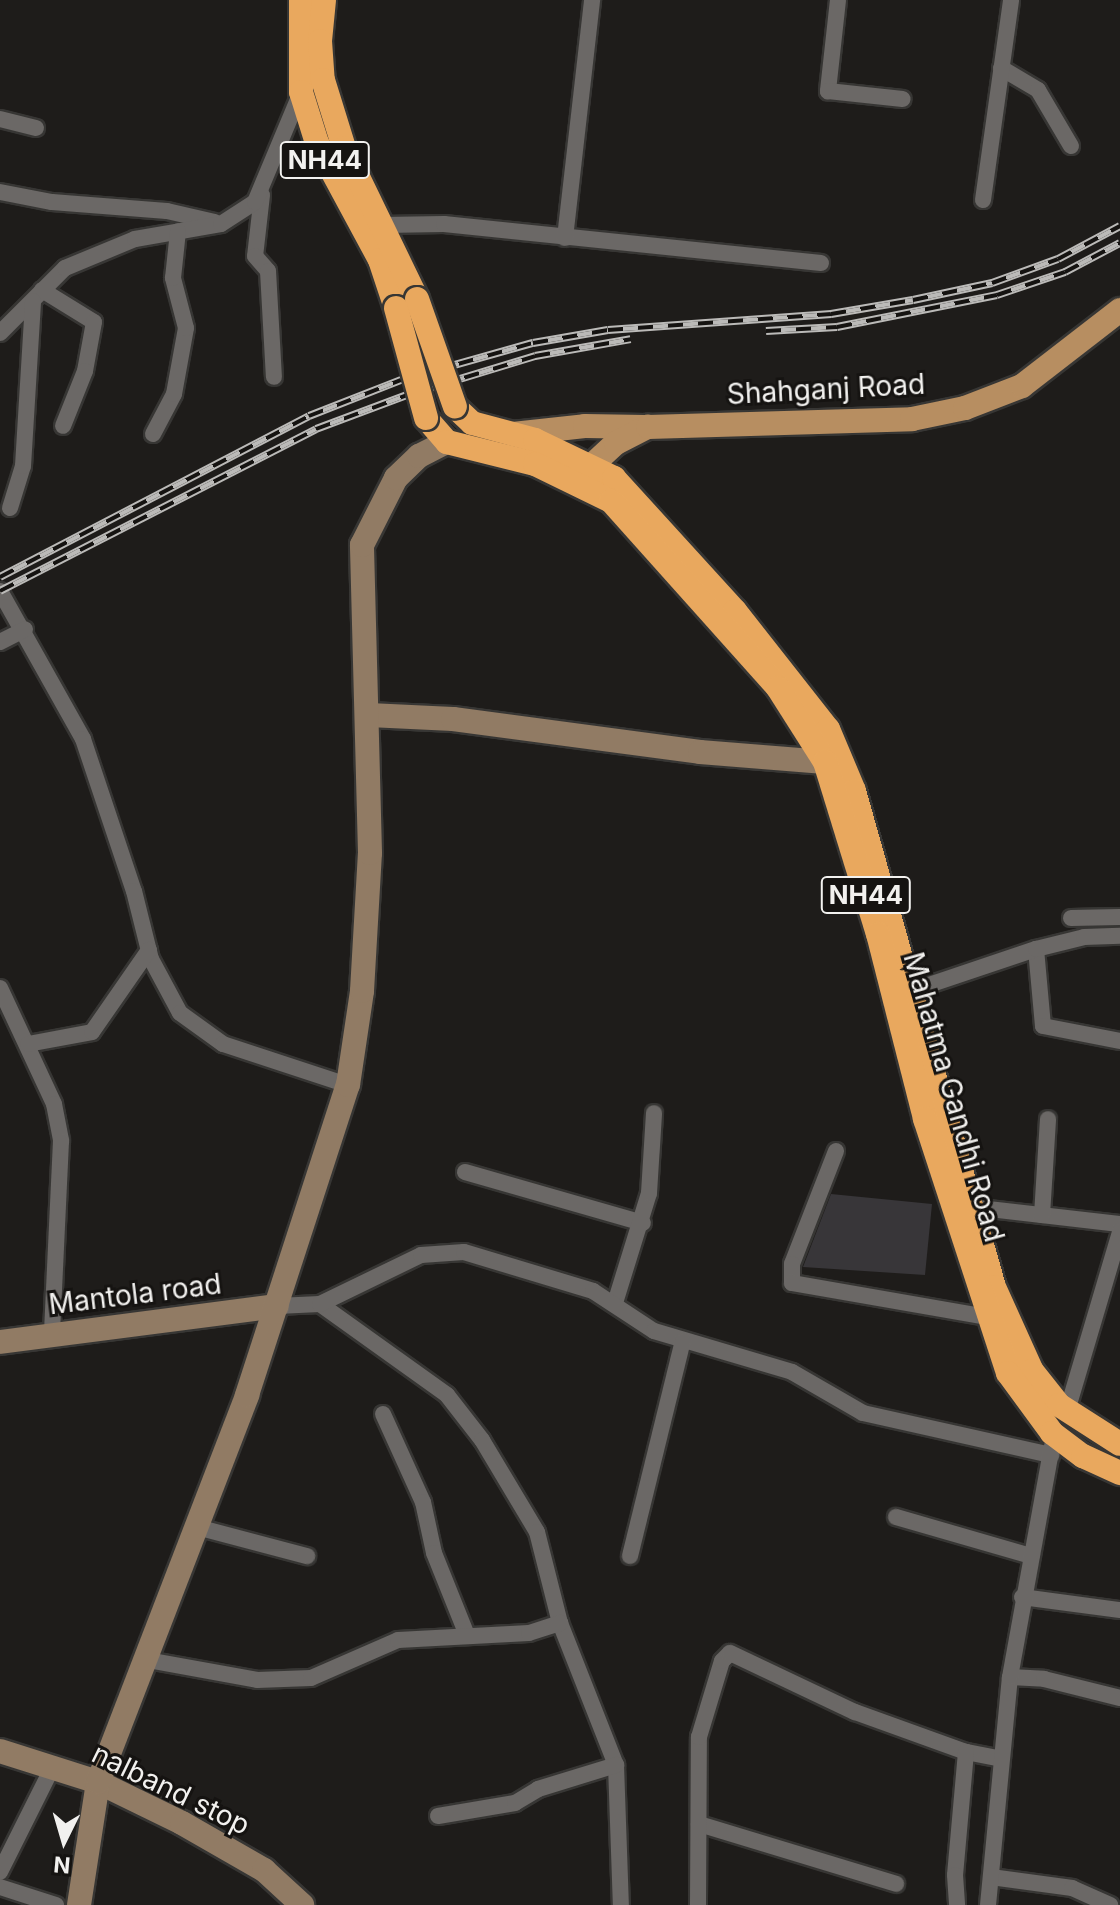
<!DOCTYPE html>
<style>
body{margin:0}
#map{position:relative;width:1120px;height:1905px;overflow:hidden;background:#1e1c1a;font-family:Inter,sans-serif}
div>[style]{position:absolute}
[style*='--x']{left:calc(var(--x)*1px);top:calc(var(--y)*1px);width:calc(var(--w)*1px);rotate:calc(var(--a)*1deg)}
.building>*{inset:0;background:#383639}
.roads{filter:drop-shadow(2px 0 #373634) drop-shadow(-2px 0 #373634) drop-shadow(0 2px #373634) drop-shadow(0 -2px #373634)}
.street>*{height:16px;margin:-8px;padding:0 8px;transform-origin:8px;border-radius:8px;background:#6b6866}
.secondary>*{height:24px;margin:-12px;padding:0 12px;transform-origin:12px;border-radius:12px;background:#917b64}
.primary>*{height:24px;margin:-12px;padding:0 12px;transform-origin:12px;border-radius:12px;background:#b78e61}
.highway>*{height:24px;margin:-12px;padding:0 12px;transform-origin:12px;border-radius:12px;background:#e9a85e}
.rail>*{height:8px;margin-top:-4px;transform-origin:0;background:repeating-linear-gradient(90deg,#151311 0 15px,#bbbab8 0 30px);box-sizing:border-box;border-block:2px solid #bbbab8}
.bridges{filter:drop-shadow(2px 0 #373634) drop-shadow(-2px 0 #373634) drop-shadow(0 2px #373634) drop-shadow(0 -2px #373634)}
.highway-bridge>*{height:24px;margin:-12px;padding:0 12px;transform-origin:12px;border-radius:12px;background:#e9a85e}
span{translate:-50% -50%;white-space:nowrap;text-align:center;line-height:1.15;-webkit-text-stroke:6px #151311;paint-order:stroke}
.shield-label span{padding:2px 6px;background:#151311;border:2px solid;border-radius:6px;-webkit-text-stroke-width:0}
.shield-label{font-size:26px;color:#f2f1ef;font-weight:700}
.street-label{font-size:28px;color:#f2f1ef}
.north{position:absolute;left:24px;top:1801px;width:80px;height:80px;-webkit-text-stroke:6px #151311;paint-order:stroke;rotate:185deg;font-size:22px;font-weight:700;line-height:32px;text-align:center;color:#f2f1ef}
.north::after{content:'';display:block;margin:auto;width:28px;height:36px;background:#f2f1ef;clip-path:polygon(50% 0,100% 100%,50% 72%,0 100%)}
</style>
<div id="map">
<div class="building">
<div style="clip-path:polygon(831px 1194px,932px 1204px,925px 1275px,803px 1267px)"></div>
</div>
<div class="roads">
<div class="street">
<div style="--x:838;--y:0;--w:92;--a:96.3"></div>
<div style="--x:828;--y:91;--w:75;--a:6.1"></div>
<div style="--x:1001;--y:68;--w:43;--a:30.7"></div>
<div style="--x:1038;--y:90;--w:65;--a:59.5"></div>
<div style="--x:0;--y:119;--w:37;--a:14"></div>
<div style="--x:0;--y:192;--w:53;--a:10.9"></div>
<div style="--x:52;--y:202;--w:115;--a:4.5"></div>
<div style="--x:167;--y:211;--w:49;--a:12.9"></div>
<div style="--x:262;--y:195;--w:61;--a:96.5"></div>
<div style="--x:255;--y:256;--w:20;--a:49"></div>
<div style="--x:268;--y:271;--w:106;--a:86.8"></div>
<div style="--x:983;--y:200;--w:202;--a:-82"></div>
<div style="--x:383;--y:225;--w:61;--a:-0.9"></div>
<div style="--x:444;--y:224;--w:379;--a:5.9"></div>
<div style="--x:565;--y:238;--w:240;--a:-83.5"></div>
<div style="--x:42;--y:290;--w:61;--a:31.6"></div>
<div style="--x:94;--y:322;--w:50;--a:100.4"></div>
<div style="--x:85;--y:371;--w:59;--a:111.8"></div>
<div style="--x:0;--y:333;--w:92;--a:-45"></div>
<div style="--x:65;--y:268;--w:76;--a:-22.5"></div>
<div style="--x:135;--y:239;--w:87;--a:-9.9"></div>
<div style="--x:221;--y:224;--w:40;--a:-32.9"></div>
<div style="--x:255;--y:202;--w:119;--a:-67.3"></div>
<div style="--x:153;--y:434;--w:45;--a:-62.3"></div>
<div style="--x:174;--y:394;--w:67;--a:-79.7"></div>
<div style="--x:186;--y:328;--w:52;--a:-104.6"></div>
<div style="--x:173;--y:278;--w:47;--a:-83.9"></div>
<div style="--x:10;--y:508;--w:44;--a:-72.8"></div>
<div style="--x:23;--y:466;--w:165;--a:-86.5"></div>
<div style="--x:0;--y:591;--w:170;--a:60.7"></div>
<div style="--x:83;--y:739;--w:160;--a:71.5"></div>
<div style="--x:134;--y:891;--w:70;--a:76"></div>
<div style="--x:151;--y:959;--w:61;--a:61.8"></div>
<div style="--x:180;--y:1013;--w:53;--a:35.8"></div>
<div style="--x:223;--y:1044;--w:132;--a:18.2"></div>
<div style="--x:0;--y:642;--w:28;--a:-27"></div>
<div style="--x:1071;--y:918;--w:49;--a:-1.2"></div>
<div style="--x:1036;--y:949;--w:77;--a:84.8"></div>
<div style="--x:1043;--y:1026;--w:78;--a:11"></div>
<div style="--x:0;--y:988;--w:128;--a:65"></div>
<div style="--x:54;--y:1104;--w:38;--a:79"></div>
<div style="--x:61;--y:1141;--w:194;--a:92.7"></div>
<div style="--x:911;--y:991;--w:132;--a:-18.6"></div>
<div style="--x:1036;--y:949;--w:49;--a:-14"></div>
<div style="--x:1084;--y:937;--w:36;--a:-2"></div>
<div style="--x:28;--y:1044;--w:65;--a:-10.6"></div>
<div style="--x:92;--y:1032;--w:100;--a:-55.2"></div>
<div style="--x:836;--y:1151;--w:121;--a:111.3"></div>
<div style="--x:792;--y:1264;--w:19;--a:90"></div>
<div style="--x:792;--y:1283;--w:198;--a:9.9"></div>
<div style="--x:465;--y:1172;--w:185;--a:16"></div>
<div style="--x:972;--y:1207;--w:149;--a:6.6"></div>
<div style="--x:1042;--y:1215;--w:96;--a:-86.4"></div>
<div style="--x:615;--y:1303;--w:115;--a:-72.8"></div>
<div style="--x:649;--y:1193;--w:80;--a:-86.4"></div>
<div style="--x:320;--y:1304;--w:156;--a:35.6"></div>
<div style="--x:447;--y:1395;--w:57;--a:52.1"></div>
<div style="--x:482;--y:1440;--w:107;--a:59.1"></div>
<div style="--x:537;--y:1532;--w:94;--a:75.8"></div>
<div style="--x:560;--y:1623;--w:153;--a:68.5"></div>
<div style="--x:616;--y:1765;--w:140;--a:88"></div>
<div style="--x:277;--y:1306;--w:43;--a:-2.7"></div>
<div style="--x:320;--y:1304;--w:112;--a:-25.9"></div>
<div style="--x:421;--y:1255;--w:43;--a:-4"></div>
<div style="--x:464;--y:1252;--w:135;--a:16.8"></div>
<div style="--x:593;--y:1291;--w:73;--a:33.3"></div>
<div style="--x:654;--y:1331;--w:144;--a:16.5"></div>
<div style="--x:792;--y:1372;--w:82;--a:30"></div>
<div style="--x:863;--y:1413;--w:193;--a:12.6"></div>
<div style="--x:1067;--y:1411;--w:187;--a:-73.5"></div>
<div style="--x:383;--y:1414;--w:97;--a:65.6"></div>
<div style="--x:423;--y:1502;--w:52;--a:77.8"></div>
<div style="--x:434;--y:1553;--w:88;--a:68.1"></div>
<div style="--x:896;--y:1517;--w:141;--a:16.1"></div>
<div style="--x:197;--y:1527;--w:114;--a:14.8"></div>
<div style="--x:630;--y:1556;--w:221;--a:-76.2"></div>
<div style="--x:1022;--y:1597;--w:99;--a:7.6"></div>
<div style="--x:142;--y:1659;--w:117;--a:10.3"></div>
<div style="--x:257;--y:1680;--w:54;--a:-2.1"></div>
<div style="--x:311;--y:1678;--w:95;--a:-23.6"></div>
<div style="--x:398;--y:1640;--w:131;--a:-3.1"></div>
<div style="--x:529;--y:1633;--w:33;--a:-18"></div>
<div style="--x:1010;--y:1677;--w:34;--a:3"></div>
<div style="--x:1044;--y:1679;--w:78;--a:14"></div>
<div style="--x:966;--y:1752;--w:36;--a:11"></div>
<div style="--x:438;--y:1816;--w:78;--a:-9.6"></div>
<div style="--x:515;--y:1803;--w:27;--a:-31"></div>
<div style="--x:538;--y:1789;--w:82;--a:-17.1"></div>
<div style="--x:699;--y:1824;--w:206;--a:16.9"></div>
<div style="--x:0;--y:1872;--w:116;--a:-63.4"></div>
<div style="--x:991;--y:1877;--w:82;--a:7.7"></div>
<div style="--x:1072;--y:1888;--w:42;--a:24.1"></div>
<div style="--x:0;--y:1887;--w:59;--a:17.8"></div>
<div style="--x:698;--y:1905;--w:168;--a:-89.7"></div>
<div style="--x:699;--y:1737;--w:79;--a:-73.2"></div>
<div style="--x:722;--y:1661;--w:11;--a:-45"></div>
<div style="--x:730;--y:1653;--w:138;--a:25.3"></div>
<div style="--x:855;--y:1712;--w:118;--a:19.8"></div>
<div style="--x:966;--y:1752;--w:123;--a:95.1"></div>
<div style="--x:955;--y:1875;--w:30;--a:86"></div>
<div style="--x:988;--y:1905;--w:229;--a:-84.5"></div>
<div style="--x:1010;--y:1677;--w:234;--a:-79.7"></div>
</div>
<div class="secondary">
<div style="--x:369;--y:715;--w:84;--a:2.7"></div>
<div style="--x:453;--y:719;--w:249;--a:7.6"></div>
<div style="--x:700;--y:752;--w:125;--a:4.6"></div>
<div style="--x:0;--y:1342;--w:279;--a:-7.4"></div>
<div style="--x:0;--y:1751;--w:103;--a:17.6"></div>
<div style="--x:98;--y:1782;--w:93;--a:26"></div>
<div style="--x:182;--y:1823;--w:95;--a:29.8"></div>
<div style="--x:264;--y:1870;--w:52;--a:42.6"></div>
<div style="--x:79;--y:1905;--w:124;--a:-81.2"></div>
<div style="--x:98;--y:1782;--w:415;--a:-68.9"></div>
<div style="--x:247;--y:1395;--w:326;--a:-72"></div>
<div style="--x:348;--y:1085;--w:95;--a:-81.5"></div>
<div style="--x:362;--y:991;--w:138;--a:-86.7"></div>
<div style="--x:370;--y:853;--w:308;--a:-91.5"></div>
<div style="--x:362;--y:545;--w:75;--a:-63.1"></div>
<div style="--x:396;--y:478;--w:32;--a:-44"></div>
<div style="--x:419;--y:456;--w:31;--a:-27"></div>
</div>
<div class="primary">
<div style="--x:513;--y:434;--w:72;--a:-6.3"></div>
<div style="--x:585;--y:426;--w:60;--a:1"></div>
<div style="--x:576;--y:480;--w:54;--a:-42.8"></div>
<div style="--x:616;--y:443;--w:36;--a:-27"></div>
<div style="--x:648;--y:427;--w:264;--a:-1.7"></div>
<div style="--x:912;--y:419;--w:54;--a:-11.7"></div>
<div style="--x:965;--y:408;--w:61;--a:-21.1"></div>
<div style="--x:1022;--y:386;--w:124;--a:-37.8"></div>
</div>
<div class="highway">
<div style="--x:301;--y:0;--w:92;--a:90"></div>
<div style="--x:301;--y:92;--w:53;--a:72.6"></div>
<div style="--x:317;--y:143;--w:133;--a:61.7"></div>
<div style="--x:380;--y:260;--w:51;--a:71.6"></div>
<div style="--x:324;--y:0;--w:41;--a:95.6"></div>
<div style="--x:320;--y:41;--w:39;--a:86"></div>
<div style="--x:323;--y:80;--w:71;--a:72.8"></div>
<div style="--x:344;--y:148;--w:168;--a:64.2"></div>
<div style="--x:455;--y:407;--w:23;--a:43"></div>
<div style="--x:472;--y:423;--w:65;--a:15.1"></div>
<div style="--x:535;--y:440;--w:88;--a:25.7"></div>
<div style="--x:614;--y:478;--w:180;--a:47.7"></div>
<div style="--x:735;--y:611;--w:150;--a:51.8"></div>
<div style="--x:828;--y:729;--w:67;--a:67.2"></div>
<div style="--x:854;--y:791;--w:515;--a:74.24"></div>
<div style="--x:994;--y:1287;--w:92;--a:65.7"></div>
<div style="--x:1032;--y:1371;--w:43;--a:51.5"></div>
<div style="--x:1059;--y:1405;--w:72;--a:32.6"></div>
<div style="--x:426;--y:418;--w:32;--a:49"></div>
<div style="--x:447;--y:442;--w:91;--a:14"></div>
<div style="--x:535;--y:464;--w:85;--a:26"></div>
<div style="--x:611;--y:501;--w:251;--a:48.2"></div>
<div style="--x:778;--y:688;--w:88;--a:57.6"></div>
<div style="--x:825;--y:762;--w:180;--a:72.9"></div>
<div style="--x:878;--y:934;--w:191;--a:75.7"></div>
<div style="--x:925;--y:1119;--w:267;--a:71.9"></div>
<div style="--x:1008;--y:1373;--w:74;--a:53.7"></div>
<div style="--x:1052;--y:1433;--w:39;--a:37"></div>
<div style="--x:1083;--y:1456;--w:41;--a:24.7"></div>
</div>
</div>
<div class="rail">
<div style="--x:766;--y:331;--w:71;--a:-3.2"></div>
<div style="--x:837;--y:327;--w:163;--a:-11.3"></div>
<div style="--x:997;--y:295;--w:72;--a:-18.7"></div>
<div style="--x:1065;--y:272;--w:62;--a:-27.8"></div>
<div style="--x:0;--y:577;--w:348;--a:-27.5"></div>
<div style="--x:309;--y:416;--w:99;--a:-21.4"></div>
<div style="--x:401;--y:380;--w:137;--a:-15.7"></div>
<div style="--x:533;--y:343;--w:76;--a:-9.8"></div>
<div style="--x:608;--y:330;--w:224;--a:-4.1"></div>
<div style="--x:831;--y:314;--w:83;--a:-9.7"></div>
<div style="--x:913;--y:300;--w:81;--a:-12.1"></div>
<div style="--x:992;--y:283;--w:70;--a:-20"></div>
<div style="--x:1058;--y:259;--w:70;--a:-28"></div>
<div style="--x:0;--y:591;--w:355;--a:-27.1"></div>
<div style="--x:316;--y:429;--w:97;--a:-20.5"></div>
<div style="--x:407;--y:395;--w:134;--a:-16.9"></div>
<div style="--x:535;--y:356;--w:97;--a:-10"></div>
</div>
<div class="bridges">
<div class="highway-bridge">
<div style="--x:417;--y:299;--w:114;--a:70.6"></div>
<div style="--x:396;--y:308;--w:114;--a:74.7"></div>
</div>
</div>
<div class="shield-label">
<span style="left:325px;top:160px">NH44</span>
<span style="left:866px;top:895px">NH44</span>
</div>
<div class="street-label">
<span style="left:826px;top:389px;rotate:-3deg">Shahganj Road</span>
<span style="left:954px;top:1097px;rotate:74deg">Mahatma Gandhi Road</span>
<span style="left:135px;top:1294px;rotate:-7deg">Mantola road</span>
<span style="left:171px;top:1789px;rotate:26deg">nalband stop</span>
</div>
<div class="north">N</div>
</div>
